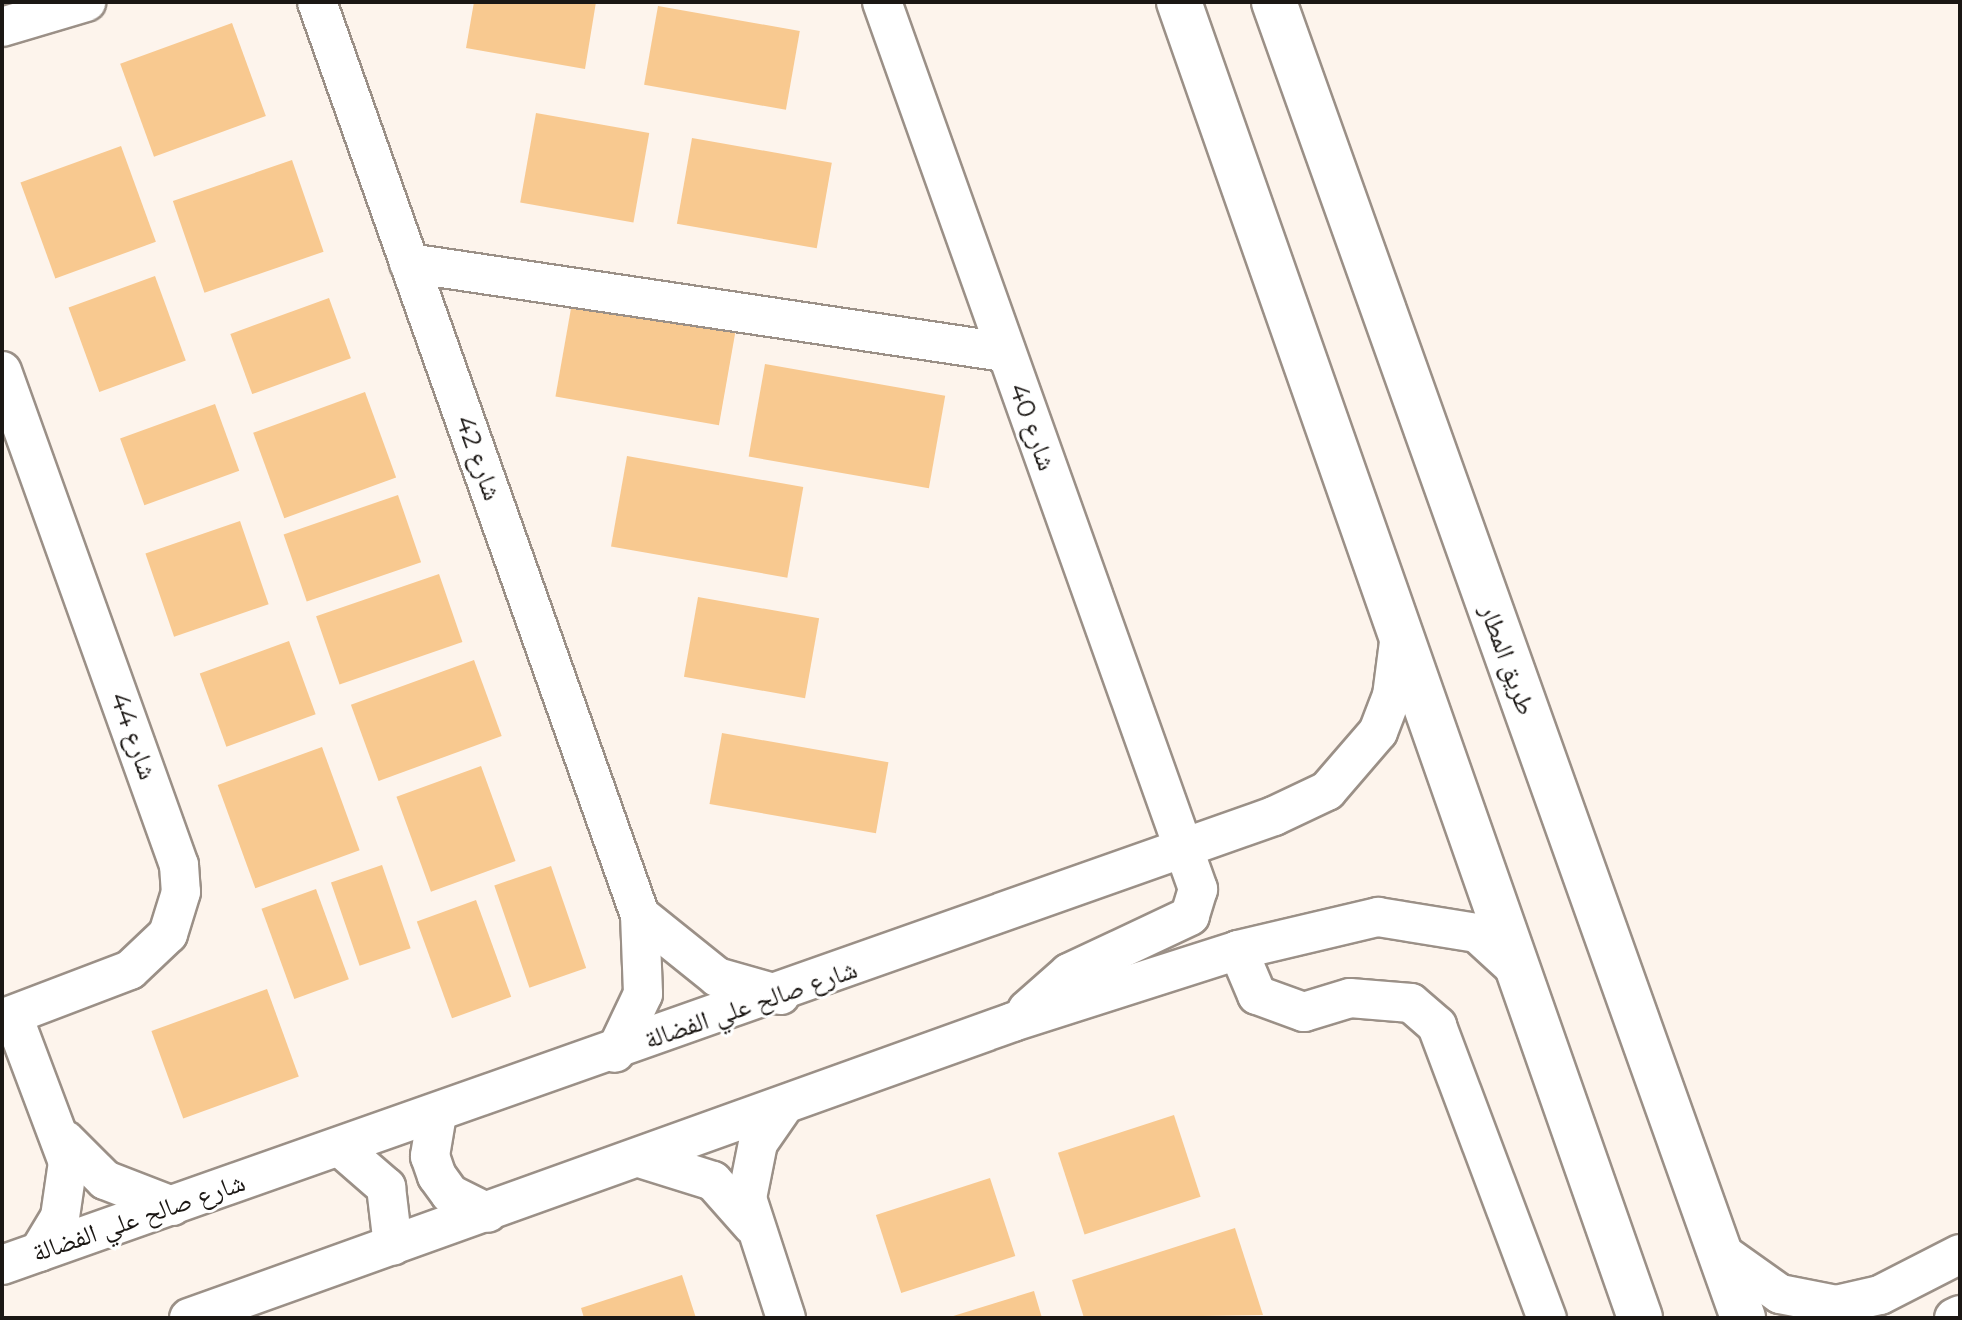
<!DOCTYPE html>
<meta charset="utf-8">
<style>
body{margin:0}
#map{position:relative;width:1962px;height:1320px;overflow:hidden;background:#fdf4ec;font-family:Montserrat,"Noto Naskh Arabic",sans-serif}
div>[style]{position:absolute}
[style*='--x']{left:calc(var(--x)*1px);top:calc(var(--y)*1px);width:calc(var(--w)*1px);rotate:calc(var(--a)*1deg)}
.building>*{inset:0;background:#f8c990;transform-origin:0 0}
.roads{filter:drop-shadow(2px 0 #9b9087) drop-shadow(-2px 0 #9b9087) drop-shadow(0 2px #9b9087) drop-shadow(0 -2px #9b9087)}
.minor>*{height:38px;margin:-19px;padding:0 19px;transform-origin:19px;border-radius:19px;background:#fff}
.highway>*{height:44px;margin:-22px;padding:0 22px;transform-origin:22px;border-radius:22px;background:#fff}
span{translate:-50% -50%;white-space:nowrap;text-align:center;line-height:1.15;-webkit-text-stroke:6px #fff;paint-order:stroke}
.street-label{font-size:26px;color:#1b1714}
.frame{position:absolute;inset:0;border:4px solid #1b1714;pointer-events:none}
</style>
<div id="map">
<div class="building">
<div style="clip-path:polygon(474px 2px,596px 2px,585px 69px,466px 48px)"></div>
<div style="left:658px;top:6px;width:144px;height:80px;rotate:10deg"></div>
<div style="left:232px;top:23px;width:99px;height:119px;rotate:70deg"></div>
<div style="left:536px;top:113px;width:115px;height:91px;rotate:10deg"></div>
<div style="left:692px;top:138px;width:142px;height:87px;rotate:10deg"></div>
<div style="left:121px;top:146px;width:102px;height:107px;rotate:70deg"></div>
<div style="left:292px;top:160px;width:97px;height:126px;rotate:71deg"></div>
<div style="left:155px;top:276px;width:90px;height:92px;rotate:70deg"></div>
<div style="left:573px;top:297px;width:166px;height:101px;rotate:10deg"></div>
<div style="left:329px;top:298px;width:64px;height:105px;rotate:70deg"></div>
<div style="left:765px;top:364px;width:183px;height:94px;rotate:10deg"></div>
<div style="left:365px;top:392px;width:91px;height:119px;rotate:70deg"></div>
<div style="left:215px;top:404px;width:71px;height:101px;rotate:70deg"></div>
<div style="left:627px;top:456px;width:179px;height:92px;rotate:10deg"></div>
<div style="left:398px;top:495px;width:71px;height:121px;rotate:71deg"></div>
<div style="left:240px;top:521px;width:88px;height:100px;rotate:71deg"></div>
<div style="left:439px;top:574px;width:72px;height:130px;rotate:71deg"></div>
<div style="left:698px;top:597px;width:123px;height:81px;rotate:10deg"></div>
<div style="left:289px;top:641px;width:78px;height:95px;rotate:70deg"></div>
<div style="left:474px;top:660px;width:81px;height:131px;rotate:70deg"></div>
<div style="left:722px;top:733px;width:169px;height:72px;rotate:10deg"></div>
<div style="left:322px;top:747px;width:110px;height:111px;rotate:70deg"></div>
<div style="left:481px;top:766px;width:101px;height:90px;rotate:70deg"></div>
<div style="left:382px;top:865px;width:88px;height:54px;rotate:71deg"></div>
<div style="left:551px;top:866px;width:108px;height:60px;rotate:71deg"></div>
<div style="left:316px;top:889px;width:96px;height:58px;rotate:70deg"></div>
<div style="left:476px;top:900px;width:103px;height:63px;rotate:70deg"></div>
<div style="left:267px;top:989px;width:93px;height:123px;rotate:70deg"></div>
<div style="left:1174px;top:1115px;width:86px;height:122px;rotate:72deg"></div>
<div style="left:990px;top:1178px;width:82px;height:120px;rotate:72deg"></div>
<div style="clip-path:polygon(1235px 1228px,1263px 1315px,1084px 1318px,1072px 1280px)"></div>
<div style="clip-path:polygon(682px 1275px,696px 1318px,584px 1318px,581px 1308px)"></div>
<div style="clip-path:polygon(1034px 1291px,1042px 1318px,950px 1318px,950px 1317px)"></div>
</div>
<div class="roads">
<div class="minor">
<div style="--x:317;--y:2;--w:968;--a:70.52"></div>
<div style="--x:640;--y:915;--w:79;--a:87.8"></div>
<div style="--x:643;--y:994;--w:65;--a:115.4"></div>
<div style="--x:882;--y:2;--w:942;--a:70.39"></div>
<div style="--x:1198;--y:889;--w:28;--a:107"></div>
<div style="--x:1190;--y:916;--w:134;--a:154.8"></div>
<div style="--x:1069;--y:973;--w:56;--a:138.6"></div>
<div style="--x:2;--y:27;--w:88;--a:-16.6"></div>
<div style="--x:409;--y:263;--w:602;--a:8.51"></div>
<div style="--x:2;--y:371;--w:525;--a:70.29"></div>
<div style="--x:179;--y:865;--w:27;--a:86"></div>
<div style="--x:181;--y:892;--w:44;--a:107.2"></div>
<div style="--x:168;--y:934;--w:52;--a:136.5"></div>
<div style="--x:130;--y:970;--w:137;--a:159.1"></div>
<div style="--x:640;--y:915;--w:99;--a:38.8"></div>
<div style="--x:717;--y:977;--w:66;--a:15.9"></div>
<div style="--x:1238;--y:950;--w:49;--a:67.1"></div>
<div style="--x:1257;--y:995;--w:50;--a:19.9"></div>
<div style="--x:1304;--y:1012;--w:48;--a:-16.9"></div>
<div style="--x:1350;--y:998;--w:61;--a:4.7"></div>
<div style="--x:1411;--y:1003;--w:35;--a:41"></div>
<div style="--x:1437;--y:1026;--w:312;--a:69.4"></div>
<div style="--x:13;--y:1016;--w:156;--a:69.4"></div>
<div style="--x:68;--y:1162;--w:56;--a:98.3"></div>
<div style="--x:60;--y:1217;--w:41;--a:121"></div>
<div style="--x:781;--y:1110;--w:40;--a:124.9"></div>
<div style="--x:758;--y:1143;--w:56;--a:101.3"></div>
<div style="--x:747;--y:1198;--w:126;--a:72"></div>
<div style="--x:437;--y:1114;--w:43;--a:99.5"></div>
<div style="--x:430;--y:1156;--w:21;--a:71"></div>
<div style="--x:437;--y:1176;--w:22;--a:54"></div>
<div style="--x:450;--y:1194;--w:42;--a:26.6"></div>
<div style="--x:65;--y:1140;--w:57;--a:45"></div>
<div style="--x:105;--y:1180;--w:72;--a:21.2"></div>
<div style="--x:341;--y:1148;--w:60;--a:40.9"></div>
<div style="--x:386;--y:1187;--w:59;--a:83.2"></div>
<div style="--x:643;--y:1159;--w:73;--a:17.4"></div>
<div style="--x:713;--y:1181;--w:59;--a:48.4"></div>
<div style="--x:1718;--y:1250;--w:76;--a:35.4"></div>
<div style="--x:1780;--y:1294;--w:57;--a:11.1"></div>
<div style="--x:1836;--y:1305;--w:45;--a:-12.8"></div>
<div style="--x:1880;--y:1295;--w:90;--a:-27.1"></div>
<div style="--x:2;--y:1265;--w:1349;--a:-19.44"></div>
<div style="--x:1274;--y:816;--w:59;--a:-25.3"></div>
<div style="--x:1327;--y:791;--w:78;--a:-49.2"></div>
<div style="--x:1378;--y:732;--w:39;--a:-69"></div>
<div style="--x:1392;--y:696;--w:63;--a:-82.6"></div>
<div style="--x:189;--y:1318;--w:876;--a:-19.76"></div>
<div style="--x:1013;--y:1022;--w:236;--a:-17.7"></div>
<div style="--x:1238;--y:950;--w:144;--a:-13.3"></div>
<div style="--x:1378;--y:917;--w:100;--a:9.2"></div>
<div style="--x:1477;--y:933;--w:50;--a:42.6"></div>
<div style="--x:1954;--y:1318;--w:7;--a:-27"></div>
</div>
<div class="highway">
<div style="--x:1179;--y:2;--w:1394;--a:70.69"></div>
<div style="--x:1274;--y:2;--w:1397;--a:70.38"></div>
</div>
</div>
<div class="street-label">
<span style="left:1032px;top:427px;rotate:70deg">شارع 40</span>
<span style="left:478px;top:458px;rotate:70deg">شارع 42</span>
<span style="left:1507px;top:660px;rotate:70deg">طريق المطار</span>
<span style="left:133px;top:736px;rotate:70deg">شارع 44</span>
<span style="left:751px;top:1005px;rotate:-19deg">شارع صالح علي الفضالة</span>
<span style="left:139px;top:1218px;rotate:-19deg">شارع صالح علي الفضالة</span>
</div>
<div class="frame"></div>
</div>
